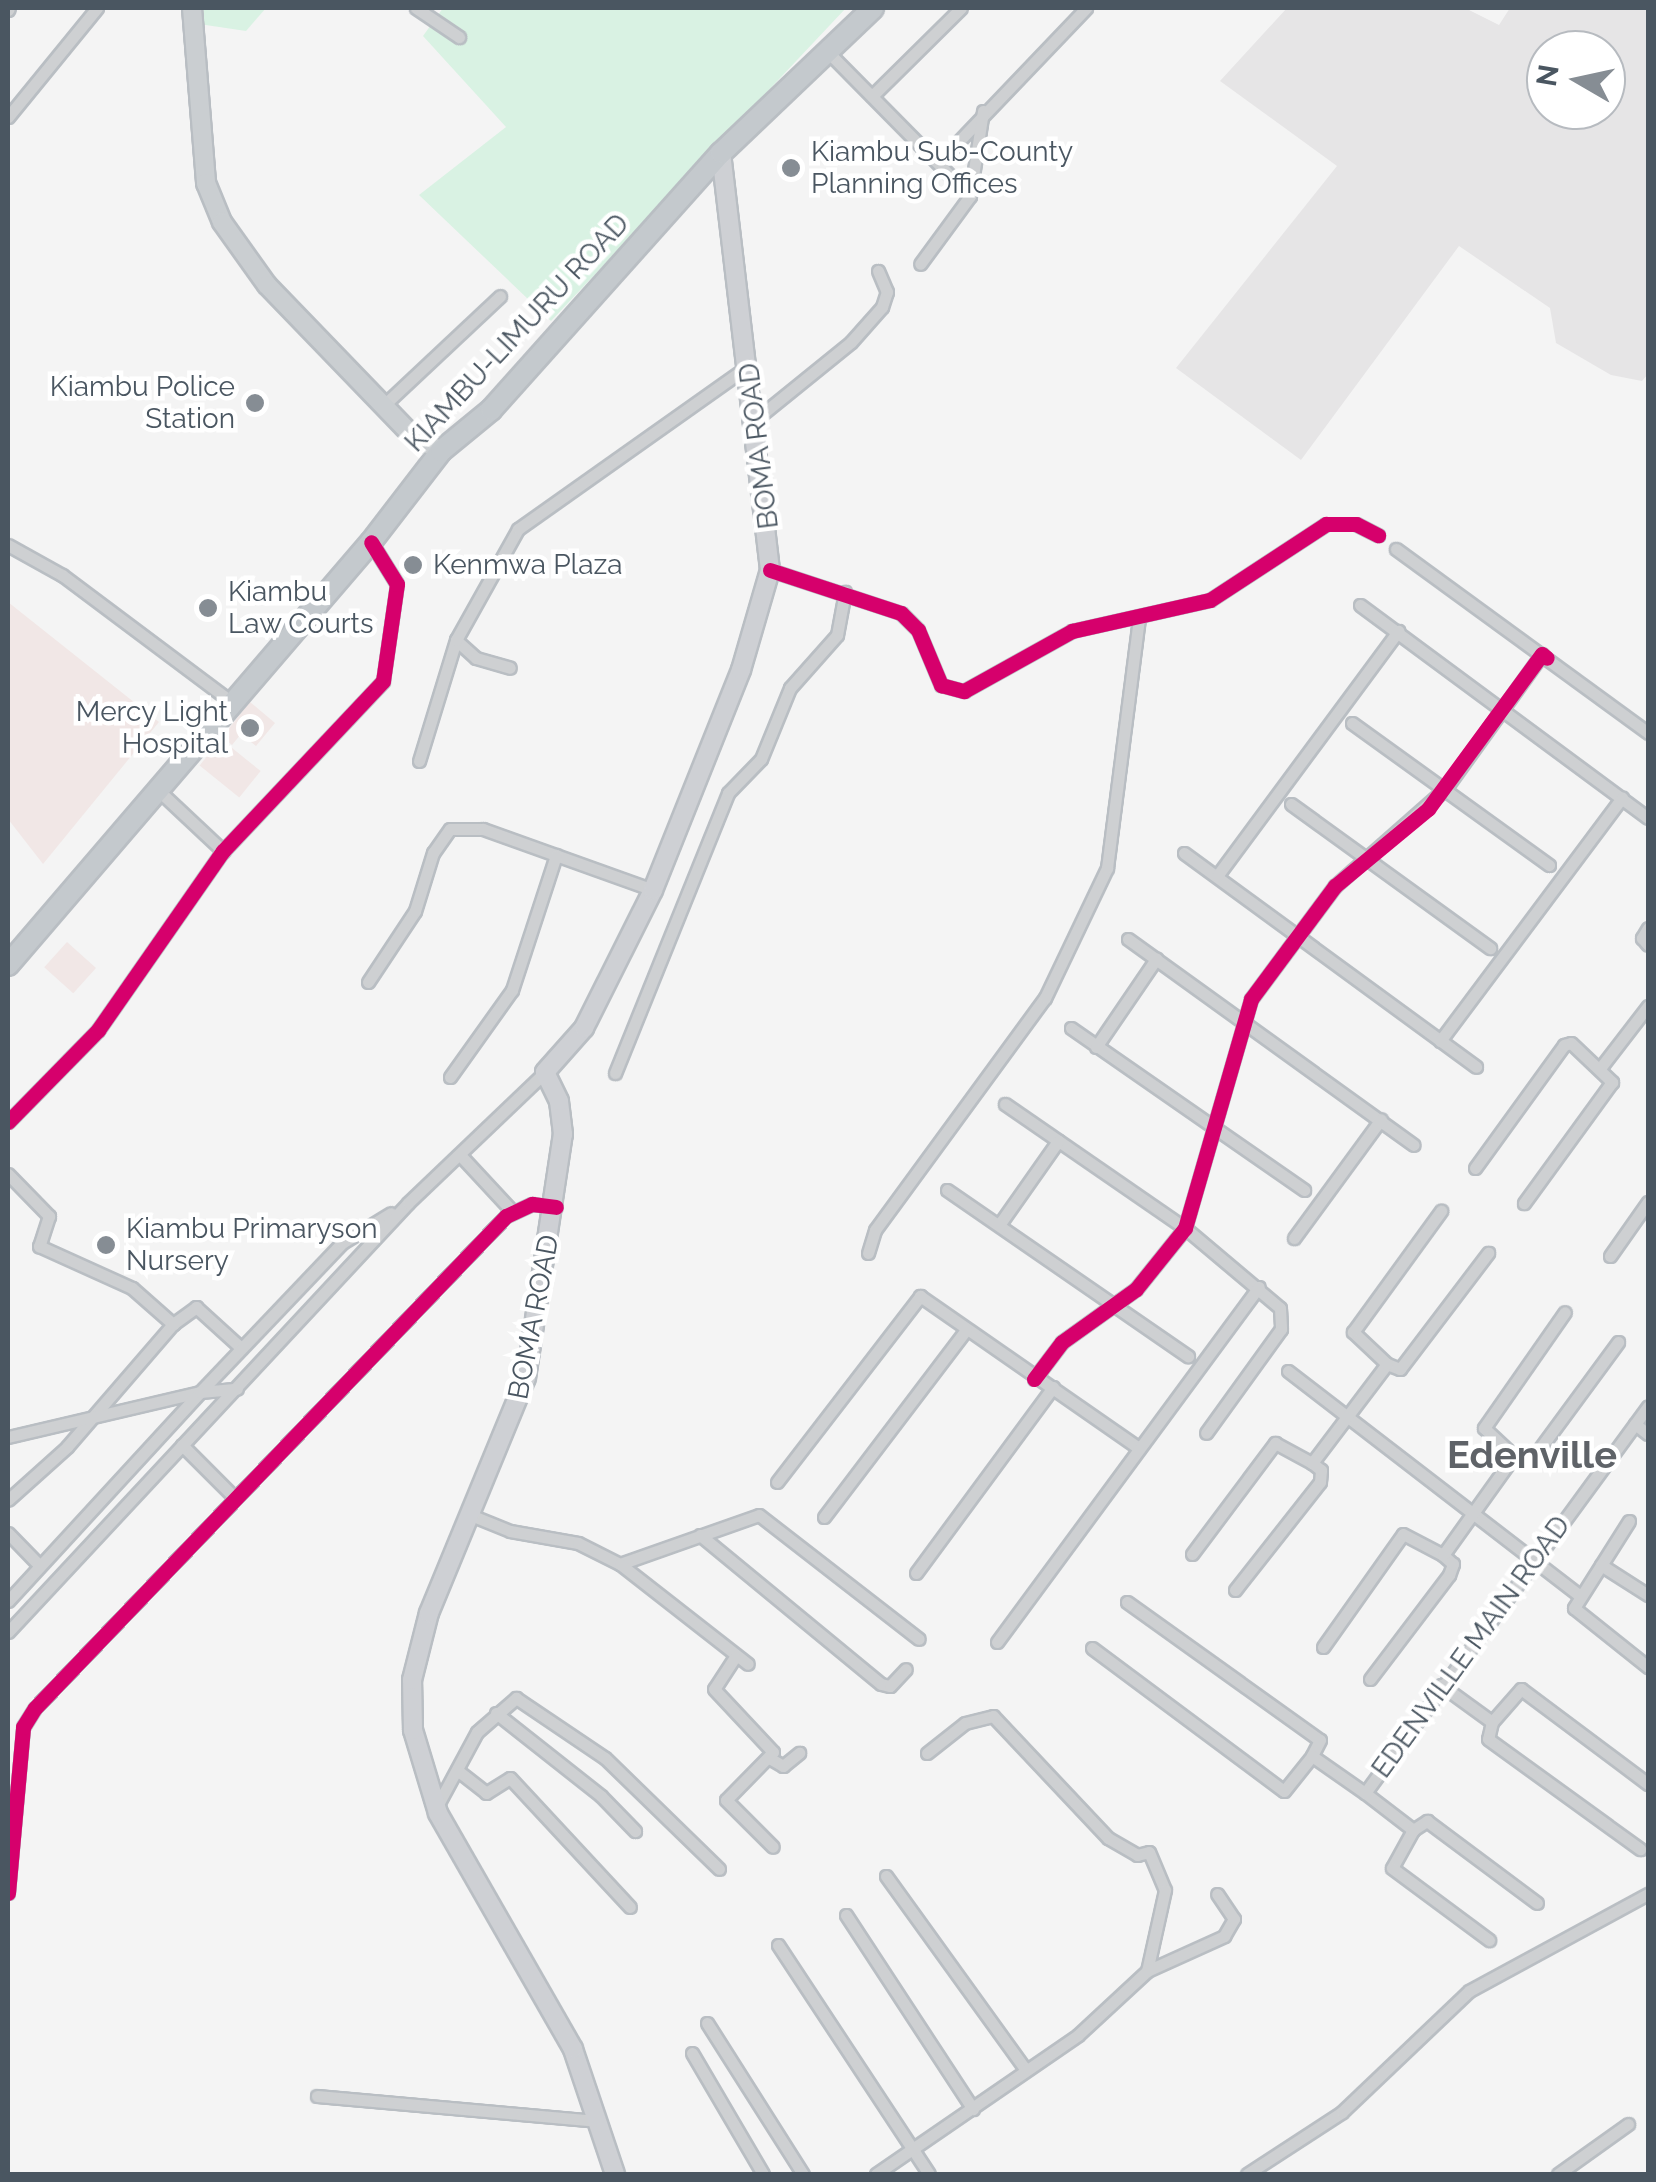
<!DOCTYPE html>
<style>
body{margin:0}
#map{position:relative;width:1656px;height:2182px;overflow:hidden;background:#f4f4f4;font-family:Raleway,sans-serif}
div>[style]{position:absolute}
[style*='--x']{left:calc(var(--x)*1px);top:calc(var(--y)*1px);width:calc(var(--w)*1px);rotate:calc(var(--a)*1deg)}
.education>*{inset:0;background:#e6e5e6}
.medical>*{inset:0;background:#f1e7e6;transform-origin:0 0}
.green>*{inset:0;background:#d9f2e3}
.roads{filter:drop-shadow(2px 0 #b9bec3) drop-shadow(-2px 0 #b9bec3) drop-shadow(0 2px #b9bec3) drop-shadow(0 -2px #b9bec3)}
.minor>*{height:11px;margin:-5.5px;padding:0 5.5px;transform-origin:5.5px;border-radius:5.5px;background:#ced0d2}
.secondary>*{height:18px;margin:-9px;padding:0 9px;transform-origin:9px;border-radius:9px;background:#ced0d4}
.primary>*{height:18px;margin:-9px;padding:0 9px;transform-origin:9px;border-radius:9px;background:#caced1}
.trunk>*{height:20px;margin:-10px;padding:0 10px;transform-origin:10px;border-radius:10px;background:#c4c9cd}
.cycleway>*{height:15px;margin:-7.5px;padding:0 7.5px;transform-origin:7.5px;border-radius:7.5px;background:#d6006c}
.dots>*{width:28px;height:28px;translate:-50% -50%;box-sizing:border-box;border:5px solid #fff;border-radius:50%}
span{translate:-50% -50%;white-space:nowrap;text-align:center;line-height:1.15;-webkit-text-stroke:9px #fff;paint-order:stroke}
.poi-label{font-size:28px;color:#4a5661}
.left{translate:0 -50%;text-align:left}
.right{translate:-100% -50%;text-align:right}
.street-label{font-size:28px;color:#4a5661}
.district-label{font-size:38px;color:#5f6368;font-weight:700}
.frame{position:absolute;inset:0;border:10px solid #4a5661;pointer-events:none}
.north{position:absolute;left:1526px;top:30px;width:100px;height:100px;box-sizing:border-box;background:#fff;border:2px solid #b7bbc0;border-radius:50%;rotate:279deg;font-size:28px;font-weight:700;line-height:40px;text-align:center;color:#4a5661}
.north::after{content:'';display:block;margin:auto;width:35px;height:45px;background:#868d94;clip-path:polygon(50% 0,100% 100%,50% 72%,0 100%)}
</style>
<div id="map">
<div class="education">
<div style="clip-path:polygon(evenodd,1287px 8px,1465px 8px,1499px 25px,1510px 8px,1648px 8px,1648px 374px,1642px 381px,1611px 375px,1556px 343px,1550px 308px,1459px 246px,1301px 460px,1176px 368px,1337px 166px,1220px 81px,1287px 8px,1546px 50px,1606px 50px,1606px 110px,1546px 110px,1546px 50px)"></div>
</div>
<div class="medical">
<div style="clip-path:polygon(8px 602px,159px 722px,43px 864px,8px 819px)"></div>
<div style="clip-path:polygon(250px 702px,275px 723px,256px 746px,241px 734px,232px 745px,222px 737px)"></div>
<div style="left:221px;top:739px;width:51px;height:34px;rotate:39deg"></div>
<div style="left:67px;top:942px;width:39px;height:34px;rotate:42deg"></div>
</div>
<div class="green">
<div style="clip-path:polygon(197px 8px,266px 8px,246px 31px,199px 24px)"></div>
<div style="clip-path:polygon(443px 8px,846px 8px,551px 321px,419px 195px,506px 127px,423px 36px)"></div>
</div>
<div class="roads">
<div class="minor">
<div style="--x:416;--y:8;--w:52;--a:34"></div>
<div style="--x:8;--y:10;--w:2;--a:-63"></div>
<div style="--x:826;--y:50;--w:205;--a:45.4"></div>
<div style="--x:970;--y:196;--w:84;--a:126.3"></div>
<div style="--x:872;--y:96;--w:125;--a:-44.7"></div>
<div style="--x:8;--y:117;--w:141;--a:-50.8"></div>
<div style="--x:939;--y:162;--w:213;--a:-46.3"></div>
<div style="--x:970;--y:196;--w:86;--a:-81.3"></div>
<div style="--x:384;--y:405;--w:159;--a:-43.2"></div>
<div style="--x:756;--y:419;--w:122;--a:-39"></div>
<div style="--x:851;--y:342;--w:47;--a:-48.5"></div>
<div style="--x:882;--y:307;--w:16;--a:-72"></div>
<div style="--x:887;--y:292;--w:23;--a:-113"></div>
<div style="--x:8;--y:545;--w:62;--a:29.1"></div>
<div style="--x:62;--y:575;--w:212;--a:36.8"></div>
<div style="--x:1396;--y:549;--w:312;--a:36.1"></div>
<div style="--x:770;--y:570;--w:138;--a:18.2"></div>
<div style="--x:901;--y:613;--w:24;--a:45"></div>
<div style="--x:918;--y:630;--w:60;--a:67.3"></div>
<div style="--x:941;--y:685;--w:24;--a:15"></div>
<div style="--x:964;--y:691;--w:124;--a:-29.1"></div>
<div style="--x:1072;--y:631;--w:141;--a:-12.7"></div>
<div style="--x:1210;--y:600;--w:139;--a:-33.2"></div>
<div style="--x:1326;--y:524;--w:30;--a:0"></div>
<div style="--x:1356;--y:524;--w:25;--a:27"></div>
<div style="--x:1360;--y:605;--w:358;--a:36.5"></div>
<div style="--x:456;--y:640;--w:27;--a:42"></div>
<div style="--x:476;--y:658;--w:35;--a:16"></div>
<div style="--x:1352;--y:723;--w:243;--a:35.8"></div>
<div style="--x:419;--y:761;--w:127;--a:-73"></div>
<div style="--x:456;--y:640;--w:127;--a:-60.8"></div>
<div style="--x:518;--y:529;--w:281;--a:-35.3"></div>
<div style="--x:157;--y:789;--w:91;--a:43.2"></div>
<div style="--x:1291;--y:804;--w:246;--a:35.9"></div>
<div style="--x:1184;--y:853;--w:362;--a:36.2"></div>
<div style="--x:1217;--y:876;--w:305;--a:-53.5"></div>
<div style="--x:1648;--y:928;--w:12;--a:121"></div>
<div style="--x:1642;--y:938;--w:9;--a:49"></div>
<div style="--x:1128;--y:939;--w:352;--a:35.8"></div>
<div style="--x:368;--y:982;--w:85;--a:-56.5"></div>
<div style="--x:415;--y:911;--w:61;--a:-72.8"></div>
<div style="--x:433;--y:853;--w:29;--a:-55"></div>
<div style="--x:450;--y:829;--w:33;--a:0"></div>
<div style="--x:483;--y:829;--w:181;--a:19.7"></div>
<div style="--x:1071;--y:1028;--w:284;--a:34.8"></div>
<div style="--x:1440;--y:1041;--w:304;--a:-53.2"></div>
<div style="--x:1096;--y:1047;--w:107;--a:-55.7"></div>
<div style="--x:1601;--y:1067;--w:77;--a:-52.4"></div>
<div style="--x:615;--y:1073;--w:302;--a:-68"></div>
<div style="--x:728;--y:793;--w:47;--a:-45.9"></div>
<div style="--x:761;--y:759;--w:77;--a:-67.8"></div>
<div style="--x:790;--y:688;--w:71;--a:-48.4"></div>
<div style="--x:837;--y:635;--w:44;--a:-79.5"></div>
<div style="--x:450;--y:1077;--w:107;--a:-54.5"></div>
<div style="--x:512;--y:990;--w:142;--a:-71.9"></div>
<div style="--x:1005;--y:1104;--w:219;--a:34.6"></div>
<div style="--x:1185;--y:1228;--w:124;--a:40.1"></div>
<div style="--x:1280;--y:1308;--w:21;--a:87"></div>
<div style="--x:1281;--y:1329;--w:128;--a:125.8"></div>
<div style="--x:8;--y:1122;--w:129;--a:-45.6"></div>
<div style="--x:98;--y:1030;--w:218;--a:-55.1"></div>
<div style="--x:223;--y:851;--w:233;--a:-46.7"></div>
<div style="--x:383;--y:681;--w:98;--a:-81.8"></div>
<div style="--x:397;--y:584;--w:49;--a:-121.8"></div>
<div style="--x:461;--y:1156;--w:76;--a:47.1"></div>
<div style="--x:1475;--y:1168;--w:152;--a:-54.1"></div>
<div style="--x:1564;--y:1045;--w:7;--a:-16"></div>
<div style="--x:1571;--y:1043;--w:57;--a:43.6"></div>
<div style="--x:1612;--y:1082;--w:150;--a:126"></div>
<div style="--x:8;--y:1174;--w:59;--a:45.7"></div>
<div style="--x:49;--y:1216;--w:32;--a:108"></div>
<div style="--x:39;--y:1246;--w:102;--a:24.3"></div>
<div style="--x:132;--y:1288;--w:55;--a:41.3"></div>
<div style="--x:173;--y:1324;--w:162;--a:130.8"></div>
<div style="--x:67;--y:1447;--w:79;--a:138.1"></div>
<div style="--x:947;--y:1190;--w:293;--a:34.6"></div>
<div style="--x:999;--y:1225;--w:103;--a:-54.9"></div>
<div style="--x:1294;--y:1238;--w:147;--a:-53.8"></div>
<div style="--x:868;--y:1253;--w:24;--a:-73"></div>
<div style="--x:875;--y:1230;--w:288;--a:-53.8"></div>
<div style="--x:1045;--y:998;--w:144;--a:-64.5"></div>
<div style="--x:1107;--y:868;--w:252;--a:-82.7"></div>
<div style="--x:1610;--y:1256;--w:66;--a:-54.9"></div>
<div style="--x:173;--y:1324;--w:29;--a:-36"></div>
<div style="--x:196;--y:1307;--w:61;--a:42.3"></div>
<div style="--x:1387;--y:1364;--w:14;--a:21"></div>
<div style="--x:1400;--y:1369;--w:146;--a:-52.8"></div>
<div style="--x:1288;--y:1371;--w:367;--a:37.6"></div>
<div style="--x:1034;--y:1379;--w:46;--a:-52.9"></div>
<div style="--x:1062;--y:1342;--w:91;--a:-35.6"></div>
<div style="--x:1136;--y:1289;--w:78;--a:-51.2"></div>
<div style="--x:1185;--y:1228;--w:238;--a:-73.9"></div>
<div style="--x:1251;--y:999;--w:141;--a:-53.4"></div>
<div style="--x:1335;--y:886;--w:147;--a:-41.4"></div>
<div style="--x:1445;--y:789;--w:166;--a:-54.3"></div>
<div style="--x:1635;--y:1424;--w:16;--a:38"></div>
<div style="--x:8;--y:1437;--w:197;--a:-13.2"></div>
<div style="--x:200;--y:1392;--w:206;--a:-46.4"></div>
<div style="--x:342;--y:1243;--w:57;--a:-31.5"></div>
<div style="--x:182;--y:1445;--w:74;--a:45"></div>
<div style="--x:1514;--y:1456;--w:17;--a:21"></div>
<div style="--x:1530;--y:1462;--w:149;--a:-53.7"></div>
<div style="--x:777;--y:1482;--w:235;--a:-52.4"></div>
<div style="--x:920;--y:1296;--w:267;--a:34.8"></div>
<div style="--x:473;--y:1516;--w:40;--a:22"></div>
<div style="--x:510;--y:1531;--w:69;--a:10"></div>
<div style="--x:578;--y:1543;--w:47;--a:26.6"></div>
<div style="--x:620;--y:1564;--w:147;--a:-19.4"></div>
<div style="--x:759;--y:1515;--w:202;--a:37.8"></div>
<div style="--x:824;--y:1517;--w:235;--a:-52.8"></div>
<div style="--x:1629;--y:1521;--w:103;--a:122.3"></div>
<div style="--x:1574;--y:1608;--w:95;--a:38.6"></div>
<div style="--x:8;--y:1533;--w:43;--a:45.9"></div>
<div style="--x:700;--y:1535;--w:234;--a:39.5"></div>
<div style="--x:881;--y:1684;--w:9;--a:13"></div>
<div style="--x:890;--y:1686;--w:23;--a:-47"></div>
<div style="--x:1192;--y:1554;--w:139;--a:-53.2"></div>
<div style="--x:1275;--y:1443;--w:42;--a:28.4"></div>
<div style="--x:1312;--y:1463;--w:124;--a:-52.9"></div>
<div style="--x:1387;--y:1364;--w:47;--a:-136.7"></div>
<div style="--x:1353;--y:1332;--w:150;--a:-54"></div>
<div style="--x:620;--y:1564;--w:162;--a:38"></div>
<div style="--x:1601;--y:1565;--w:56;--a:32.6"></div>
<div style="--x:916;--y:1573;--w:231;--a:-53.6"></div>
<div style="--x:1235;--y:1590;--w:137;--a:-51.8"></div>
<div style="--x:1320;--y:1482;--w:12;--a:-85"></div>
<div style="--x:1321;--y:1470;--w:11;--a:-142"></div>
<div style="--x:8;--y:1601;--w:284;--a:-47.4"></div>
<div style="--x:200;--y:1392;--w:37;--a:-5"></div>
<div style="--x:1127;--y:1602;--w:237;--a:35.6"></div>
<div style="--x:1320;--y:1740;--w:18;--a:117"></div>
<div style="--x:8;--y:1632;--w:587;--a:-47"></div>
<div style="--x:408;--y:1203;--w:190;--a:-43.7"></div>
<div style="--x:997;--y:1642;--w:441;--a:-53.6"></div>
<div style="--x:1323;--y:1647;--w:138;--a:-54.7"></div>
<div style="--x:1403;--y:1534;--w:45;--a:27.7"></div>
<div style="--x:1092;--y:1648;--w:239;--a:36.7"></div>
<div style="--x:1284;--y:1791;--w:45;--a:-51.3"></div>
<div style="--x:1312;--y:1756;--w:65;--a:34.9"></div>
<div style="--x:1365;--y:1793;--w:61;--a:37.6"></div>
<div style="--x:1413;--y:1830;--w:43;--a:118.9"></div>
<div style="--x:1392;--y:1868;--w:121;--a:36.6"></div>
<div style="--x:735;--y:1657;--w:38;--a:123"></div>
<div style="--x:714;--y:1689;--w:86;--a:46.9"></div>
<div style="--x:773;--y:1752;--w:67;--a:134.4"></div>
<div style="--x:726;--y:1800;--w:66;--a:45"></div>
<div style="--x:1370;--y:1679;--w:131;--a:-52.8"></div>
<div style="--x:1449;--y:1575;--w:12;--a:-70"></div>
<div style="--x:1453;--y:1564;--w:13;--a:-138"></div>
<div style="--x:1443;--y:1555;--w:122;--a:-54.4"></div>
<div style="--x:1514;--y:1456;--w:41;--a:-137"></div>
<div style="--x:1484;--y:1428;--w:141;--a:-55.1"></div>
<div style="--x:1441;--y:1685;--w:63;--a:36"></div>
<div style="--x:1492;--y:1722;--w:44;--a:-48.7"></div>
<div style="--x:1521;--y:1689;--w:159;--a:36.8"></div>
<div style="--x:496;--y:1713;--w:134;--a:38.3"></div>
<div style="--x:601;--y:1796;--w:49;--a:45.8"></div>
<div style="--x:1492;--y:1722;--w:17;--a:103"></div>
<div style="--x:1488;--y:1739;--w:188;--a:35.9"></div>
<div style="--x:927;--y:1753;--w:48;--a:-38.3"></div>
<div style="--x:965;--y:1723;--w:29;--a:-14"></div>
<div style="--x:993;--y:1716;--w:168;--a:46.7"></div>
<div style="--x:1108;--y:1838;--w:34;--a:30"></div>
<div style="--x:1137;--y:1855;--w:12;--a:-14"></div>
<div style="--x:1149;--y:1852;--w:41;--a:67.2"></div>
<div style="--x:1165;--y:1890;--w:83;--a:102.5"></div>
<div style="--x:771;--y:1759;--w:14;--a:30"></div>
<div style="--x:783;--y:1766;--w:21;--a:-39"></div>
<div style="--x:457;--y:1770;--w:37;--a:38"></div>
<div style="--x:486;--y:1793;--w:28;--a:-32"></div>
<div style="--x:510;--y:1778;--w:176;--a:47.1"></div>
<div style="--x:1365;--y:1793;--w:479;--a:-53.8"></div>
<div style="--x:436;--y:1808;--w:86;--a:-61.7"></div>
<div style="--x:477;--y:1732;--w:52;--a:-41.1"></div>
<div style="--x:516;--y:1698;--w:107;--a:34"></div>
<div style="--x:605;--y:1758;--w:159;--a:44.2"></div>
<div style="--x:1413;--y:1830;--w:17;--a:-33"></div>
<div style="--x:1427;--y:1821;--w:137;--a:36.7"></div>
<div style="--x:886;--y:1876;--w:239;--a:54.2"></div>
<div style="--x:8;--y:1893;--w:167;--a:-84.8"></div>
<div style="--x:23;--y:1727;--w:22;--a:-58"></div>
<div style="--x:35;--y:1708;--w:681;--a:-46.25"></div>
<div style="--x:506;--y:1216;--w:29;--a:-25"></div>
<div style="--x:532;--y:1204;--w:24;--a:7"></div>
<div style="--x:846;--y:1915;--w:232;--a:56.8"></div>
<div style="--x:778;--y:1945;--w:274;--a:56.6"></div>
<div style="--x:707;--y:2023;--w:179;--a:57.6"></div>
<div style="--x:692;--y:2053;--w:140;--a:59.6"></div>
<div style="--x:317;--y:2096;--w:283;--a:5.1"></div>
<div style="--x:876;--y:2174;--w:245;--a:-34.5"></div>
<div style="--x:1078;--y:2035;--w:94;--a:-42.8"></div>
<div style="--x:1147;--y:1971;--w:85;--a:-24.4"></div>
<div style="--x:1224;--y:1936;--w:20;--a:-60"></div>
<div style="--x:1234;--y:1919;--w:30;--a:-124"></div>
<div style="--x:1247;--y:2174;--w:113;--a:-33.1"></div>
<div style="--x:1342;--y:2112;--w:175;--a:-43.6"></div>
<div style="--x:1469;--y:1991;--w:204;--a:-28.5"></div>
<div style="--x:1558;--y:2174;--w:86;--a:-35.5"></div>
</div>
<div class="secondary">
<div style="--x:615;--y:2174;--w:132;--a:-108.6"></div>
<div style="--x:573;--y:2049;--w:272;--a:-119.8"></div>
<div style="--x:438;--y:1813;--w:87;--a:-106.8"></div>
<div style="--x:413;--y:1730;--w:50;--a:-91.1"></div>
<div style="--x:412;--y:1680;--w:69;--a:-75.8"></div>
<div style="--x:429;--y:1613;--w:254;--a:-67.6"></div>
<div style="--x:526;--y:1378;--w:247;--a:-81.4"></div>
<div style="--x:563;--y:1134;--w:33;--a:-97"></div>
<div style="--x:559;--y:1101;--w:32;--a:-116"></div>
<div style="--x:545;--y:1072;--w:59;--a:-48.4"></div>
<div style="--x:584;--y:1028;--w:154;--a:-63.4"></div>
<div style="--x:653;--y:890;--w:237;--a:-68.2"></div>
<div style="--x:741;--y:670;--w:104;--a:-73.8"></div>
<div style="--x:770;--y:570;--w:420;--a:-96.7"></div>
</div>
<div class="primary">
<div style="--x:192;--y:8;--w:176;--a:85.4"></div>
<div style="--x:206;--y:183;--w:42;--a:67.7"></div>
<div style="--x:222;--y:222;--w:77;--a:54.5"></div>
<div style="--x:267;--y:285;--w:207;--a:46"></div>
<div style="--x:411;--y:434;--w:34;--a:30"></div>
</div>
<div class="trunk">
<div style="--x:8;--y:965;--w:557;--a:-49.37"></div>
<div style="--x:371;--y:542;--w:115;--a:-52.4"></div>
<div style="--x:441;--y:451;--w:65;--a:-39.4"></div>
<div style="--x:491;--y:410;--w:345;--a:-48.2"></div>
<div style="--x:721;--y:153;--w:210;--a:-43.6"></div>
</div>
</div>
<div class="cycleway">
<div style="--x:770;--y:570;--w:138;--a:18.2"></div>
<div style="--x:901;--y:613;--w:24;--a:45"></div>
<div style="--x:918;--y:630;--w:60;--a:67.3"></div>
<div style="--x:941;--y:685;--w:24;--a:15"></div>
<div style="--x:964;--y:691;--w:124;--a:-29.1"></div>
<div style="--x:1072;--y:631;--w:141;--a:-12.7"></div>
<div style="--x:1210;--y:600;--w:139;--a:-33.2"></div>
<div style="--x:1326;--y:524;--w:30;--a:0"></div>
<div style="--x:1356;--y:524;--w:25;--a:27"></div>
<div style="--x:8;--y:1122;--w:129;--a:-45.6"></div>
<div style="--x:98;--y:1030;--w:218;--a:-55.1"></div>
<div style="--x:223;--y:851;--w:233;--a:-46.7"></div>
<div style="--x:383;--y:681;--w:98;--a:-81.8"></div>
<div style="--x:397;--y:584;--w:49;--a:-121.8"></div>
<div style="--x:1034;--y:1379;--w:46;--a:-52.9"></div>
<div style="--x:1062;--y:1342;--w:91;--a:-35.6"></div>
<div style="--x:1136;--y:1289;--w:78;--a:-51.2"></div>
<div style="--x:1185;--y:1228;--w:238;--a:-73.9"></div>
<div style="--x:1251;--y:999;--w:141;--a:-53.4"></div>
<div style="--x:1335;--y:886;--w:121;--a:-39.6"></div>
<div style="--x:1428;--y:809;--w:192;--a:-53.7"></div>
<div style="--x:1542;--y:654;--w:6;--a:39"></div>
<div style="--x:8;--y:1893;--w:167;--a:-84.8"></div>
<div style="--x:23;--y:1727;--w:22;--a:-58"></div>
<div style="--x:35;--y:1708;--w:681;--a:-46.25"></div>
<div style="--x:506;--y:1216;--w:29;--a:-25"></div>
<div style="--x:532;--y:1204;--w:24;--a:7"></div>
</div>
<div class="dots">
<div style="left:791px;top:168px;background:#868d94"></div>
<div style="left:255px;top:403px;background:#868d94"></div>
<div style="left:413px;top:565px;background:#868d94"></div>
<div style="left:208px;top:608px;background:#868d94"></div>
<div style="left:250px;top:728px;background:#868d94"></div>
<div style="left:106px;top:1245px;background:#868d94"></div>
</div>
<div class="poi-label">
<span class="left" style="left:811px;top:168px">Kiambu Sub-County<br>Planning Offices</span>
<span class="right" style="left:235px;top:403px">Kiambu Police<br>Station</span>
<span class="left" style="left:433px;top:565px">Kenmwa Plaza</span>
<span class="left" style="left:228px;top:608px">Kiambu<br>Law Courts</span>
<span class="right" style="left:228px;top:728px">Mercy Light<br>Hospital</span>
<span class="left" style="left:126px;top:1245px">Kiambu Primaryson<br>Nursery</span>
</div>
<div class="street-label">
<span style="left:517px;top:333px;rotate:-47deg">KIAMBU-LIMURU ROAD</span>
<span style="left:759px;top:446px;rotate:-97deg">BOMA ROAD</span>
<span style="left:534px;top:1317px;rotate:-79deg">BOMA ROAD</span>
<span style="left:1471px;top:1647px;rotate:-54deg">EDENVILLE MAIN ROAD</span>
</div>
<div class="district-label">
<span style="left:1532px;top:1455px">Edenville</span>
</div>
<div class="frame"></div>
<div class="north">N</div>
</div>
